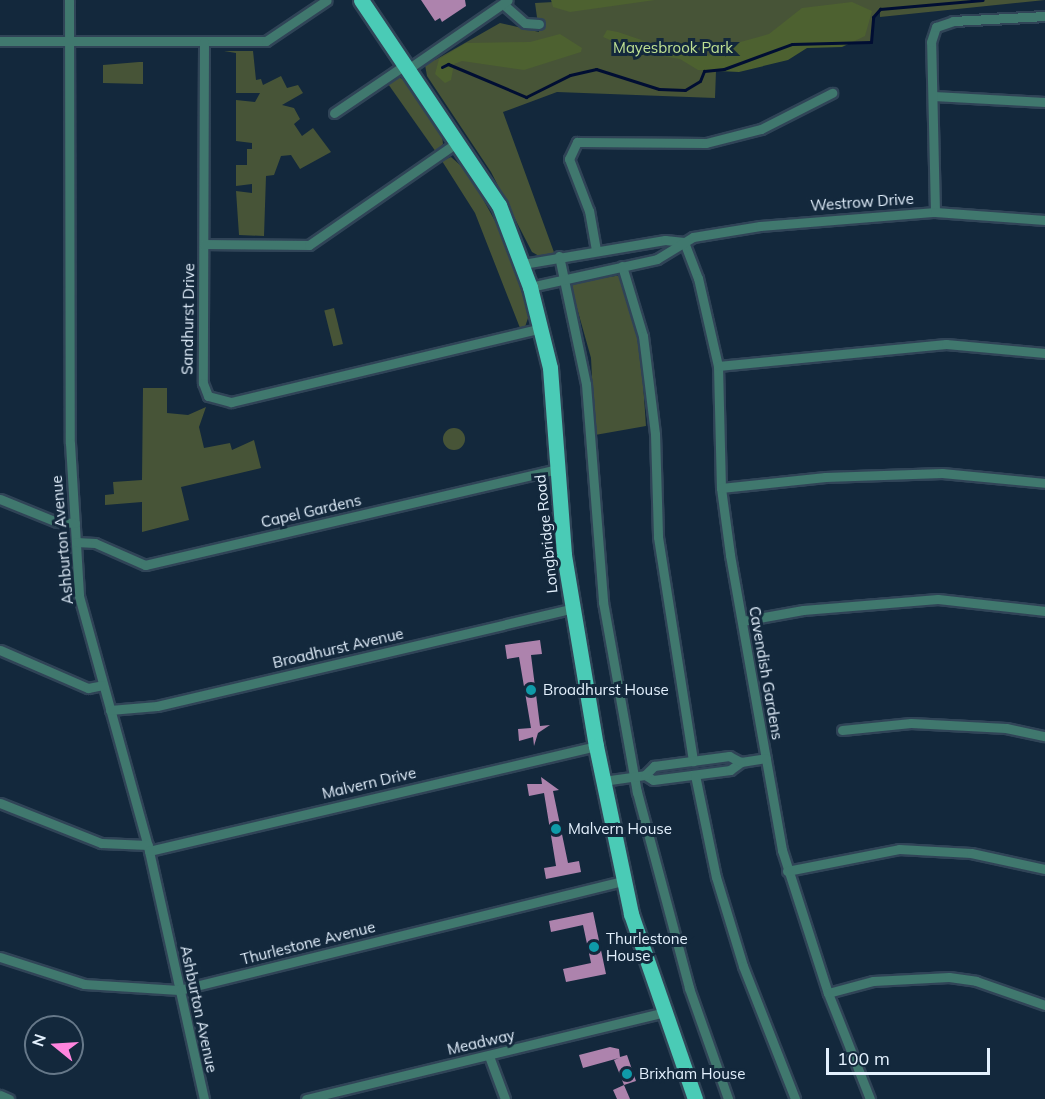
<!DOCTYPE html>
<style>
body{margin:0}
#map{position:relative;width:1045px;height:1099px;overflow:hidden;background:#13283c;font-family:Mulish,sans-serif}
div>[style]{position:absolute}
[style*='--x']{left:calc(var(--x)*1px);top:calc(var(--y)*1px);width:calc(var(--w)*1px);rotate:calc(var(--a)*1deg)}
.green>*{inset:0;background:#475437;transform-origin:0 0}
.round{border-radius:50%}
.forest>*{inset:0;background:#4d6130}
.stream>*{height:3px;margin:-1.5px;padding:0 1.5px;transform-origin:1.5px;border-radius:1.5px;background:#000e33}
.building>*{inset:0;background:#ad83ad}
.roads{filter:drop-shadow(2px 0 #304457) drop-shadow(-2px 0 #304457) drop-shadow(0 2px #304457) drop-shadow(0 -2px #304457)}
.street>*{height:9px;margin:-4.5px;padding:0 4.5px;transform-origin:4.5px;border-radius:4.5px;background:#40786e}
.primary>*{height:15px;margin:-7.5px;padding:0 7.5px;transform-origin:7.5px;border-radius:7.5px;background:#4acbb6}
.dots>*{width:16px;height:16px;translate:-50% -50%;box-sizing:border-box;border:3px solid #13283c;border-radius:50%}
span{translate:-50% -50%;white-space:nowrap;text-align:center;line-height:1.15;-webkit-text-stroke:6px #13283c;paint-order:stroke}
.park-label{font-size:15px;color:#bee093}
.street-label{font-size:15px;color:#e3f0fd}
.poi-label{font-size:15px;color:#e3f0fd}
.left{translate:0 -50%;text-align:left}
.north{position:absolute;left:24px;top:1015px;width:60px;height:60px;box-sizing:border-box;background:#13283c;border:2px solid #667889;border-radius:50%;rotate:288deg;font-size:16px;font-weight:700;line-height:24px;text-align:center;color:#e3f0fd}
.north::after{content:'';display:block;margin:auto;width:21px;height:27px;background:#ff85de;clip-path:polygon(50% 0,100% 100%,50% 72%,0 100%)}
.scale{position:absolute;left:826px;top:1048px;width:164px;height:27px;box-sizing:border-box;border:3px solid #e3f0fd;border-top:0;padding-left:8px;font-size:18px;line-height:21px;white-space:nowrap;color:#e3f0fd;-webkit-text-stroke:4px #13283c;paint-order:stroke}
</style>
<div id="map">
<div class="green">
<div style="clip-path:polygon(591px 0,1045px 0,880px 17px,880px 11px,873px 17px,873px 42px,812px 44px,716px 71px,715px 98px,557px 92px,503px 112px,555px 255px,539px 256px,532px 252px,491px 172px,427px 76px,425px 65px,432px 57px,435px 60px,500px 23px,539px 32px,535px 3px)"></div>
<div style="clip-path:polygon(253px 51px,256px 80px,261px 79px,263px 85px,281px 76px,287px 88px,298px 85px,303px 93px,282px 105px,294px 108px,300px 119px,294px 124px,302px 136px,313px 128px,331px 152px,300px 169px,291px 155px,281px 156px,274px 175px,266px 176px,264px 236px,239px 235px,236px 191px,252px 193px,252px 184px,236px 186px,236px 165px,247px 165px,247px 149px,252px 149px,252px 143px,236px 141px,236px 100px,255px 102px,260px 93px,236px 93px,236px 53px,224px 51px)"></div>
<div style="clip-path:polygon(139px 62px,143px 62px,143px 84px,103px 83px,103px 65px)"></div>
<div style="clip-path:polygon(395px 76px,403px 79px,442px 135px,443px 144px,436px 152px,386px 81px)"></div>
<div style="clip-path:polygon(451px 157px,468px 172px,505px 239px,529px 315px,525px 327px,520px 328px,475px 213px,442px 161px)"></div>
<div style="clip-path:polygon(622px 275px,640px 340px,646px 426px,595px 435px,591px 358px,570px 283px)"></div>
<div style="left:334px;top:308px;width:37px;height:10px;rotate:76deg"></div>
<div style="clip-path:polygon(143px 388px,167px 388px,167px 413px,188px 415px,206px 407px,199px 427px,204px 448px,230px 443px,232px 450px,254px 440px,261px 468px,181px 487px,189px 520px,142px 532px,142px 502px,105px 505px,105px 495px,114px 494px,113px 482px,142px 480px)"></div>
<div class="round" style="left:443px;top:428px;width:22px;height:22px"></div>
</div>
<div class="forest">
<div style="clip-path:polygon(551px 0,655px 0,570px 12px,553px 7px)"></div>
<div style="clip-path:polygon(852px 2px,872px 11px,865px 36px,842px 47px,807px 48px,788px 60px,739px 72px,698px 70px,680px 59px,638px 52px,603px 37px,607px 30px,618px 32px,662px 47px,695px 47px,709px 56px,715px 49px,769px 34px,802px 8px)"></div>
<div style="clip-path:polygon(560px 34px,582px 48px,581px 52px,524px 70px,462px 61px,454px 64px,451px 80px,445px 83px,435px 74px,439px 59px,466px 43px,530px 42px)"></div>
</div>
<div class="stream">
<div style="--x:442;--y:67;--w:7;--a:-27"></div>
<div style="--x:448;--y:64;--w:85;--a:22.9"></div>
<div style="--x:526;--y:97;--w:49;--a:-26.6"></div>
<div style="--x:570;--y:75;--w:27;--a:-13"></div>
<div style="--x:596;--y:69;--w:66;--a:17.6"></div>
<div style="--x:659;--y:89;--w:26;--a:2"></div>
<div style="--x:685;--y:90;--w:17;--a:-31"></div>
<div style="--x:700;--y:81;--w:11;--a:-68"></div>
<div style="--x:704;--y:71;--w:20;--a:-6"></div>
<div style="--x:724;--y:69;--w:72;--a:-20.2"></div>
<div style="--x:792;--y:44;--w:79;--a:-1.5"></div>
<div style="--x:871;--y:42;--w:25;--a:-85"></div>
<div style="--x:873;--y:17;--w:11;--a:-49"></div>
<div style="--x:880;--y:9;--w:103;--a:-5"></div>
</div>
<div class="building">
<div style="clip-path:polygon(421px 0,465px 0,466px 6px,442px 22px,440px 18px,435px 21px)"></div>
<div style="clip-path:polygon(540px 640px,542px 654px,531px 655px,540px 726px,550px 725px,538px 733px,534px 746px,533px 737px,519px 741px,518px 729px,531px 728px,519px 657px,507px 659px,505px 645px)"></div>
<div style="clip-path:polygon(541px 777px,559px 790px,553px 791px,568px 863px,579px 861px,581px 872px,546px 879px,544px 868px,556px 866px,544px 793px,529px 796px,527px 784px,542px 784px)"></div>
<div style="clip-path:polygon(593px 912px,606px 974px,566px 982px,563px 969px,591px 963px,583px 925px,551px 932px,549px 921px)"></div>
<div style="clip-path:polygon(610px 1047px,619px 1049px,620px 1057px,627px 1055px,636px 1081px,624px 1085px,630px 1099px,617px 1099px,613px 1090px,624px 1085px,614px 1060px,619px 1058px,583px 1068px,579px 1055px)"></div>
</div>
<div class="roads">
<div class="street">
<div style="--x:69;--y:0;--w:443;--a:89.9"></div>
<div style="--x:70;--y:443;--w:153;--a:86.6"></div>
<div style="--x:79;--y:596;--w:264;--a:74.6"></div>
<div style="--x:149;--y:851;--w:254;--a:77.5"></div>
<div style="--x:503;--y:4;--w:29;--a:41"></div>
<div style="--x:525;--y:23;--w:14;--a:4"></div>
<div style="--x:0;--y:41;--w:266;--a:0"></div>
<div style="--x:266;--y:41;--w:73;--a:-33.9"></div>
<div style="--x:204;--y:42;--w:341;--a:90.2"></div>
<div style="--x:203;--y:383;--w:14;--a:69"></div>
<div style="--x:208;--y:396;--w:24;--a:15"></div>
<div style="--x:231;--y:402;--w:319;--a:-13.4"></div>
<div style="--x:408;--y:69;--w:121;--a:-34.6"></div>
<div style="--x:933;--y:96;--w:112;--a:3.1"></div>
<div style="--x:334;--y:113;--w:86;--a:-34.1"></div>
<div style="--x:935;--y:212;--w:170;--a:-91.3"></div>
<div style="--x:931;--y:42;--w:16;--a:-72"></div>
<div style="--x:936;--y:27;--w:18;--a:-19"></div>
<div style="--x:953;--y:21;--w:92;--a:-3.1"></div>
<div style="--x:684;--y:242;--w:39;--a:69"></div>
<div style="--x:698;--y:278;--w:90;--a:77.2"></div>
<div style="--x:718;--y:366;--w:122;--a:88.6"></div>
<div style="--x:721;--y:488;--w:68;--a:82.3"></div>
<div style="--x:730;--y:555;--w:300;--a:80"></div>
<div style="--x:782;--y:850;--w:150;--a:72.2"></div>
<div style="--x:828;--y:993;--w:114;--a:68.4"></div>
<div style="--x:204;--y:244;--w:105;--a:0.5"></div>
<div style="--x:309;--y:245;--w:181;--a:-34.7"></div>
<div style="--x:596;--y:250;--w:40;--a:-100"></div>
<div style="--x:589;--y:211;--w:56;--a:-111"></div>
<div style="--x:569;--y:159;--w:19;--a:-65"></div>
<div style="--x:577;--y:142;--w:129;--a:0.4"></div>
<div style="--x:706;--y:143;--w:57;--a:-14.3"></div>
<div style="--x:761;--y:129;--w:80;--a:-26.9"></div>
<div style="--x:559;--y:256;--w:131;--a:78.1"></div>
<div style="--x:586;--y:384;--w:219;--a:85.5"></div>
<div style="--x:603;--y:602;--w:193;--a:79.9"></div>
<div style="--x:637;--y:792;--w:203;--a:75.1"></div>
<div style="--x:689;--y:988;--w:118;--a:70.6"></div>
<div style="--x:523;--y:264;--w:144;--a:-9.6"></div>
<div style="--x:665;--y:240;--w:19;--a:6"></div>
<div style="--x:622;--y:266;--w:73;--a:73.3"></div>
<div style="--x:643;--y:336;--w:99;--a:83"></div>
<div style="--x:655;--y:434;--w:103;--a:88.3"></div>
<div style="--x:658;--y:537;--w:227;--a:81.1"></div>
<div style="--x:530;--y:287;--w:130;--a:-12.4"></div>
<div style="--x:657;--y:259;--w:42;--a:-31.4"></div>
<div style="--x:693;--y:237;--w:68;--a:-9.3"></div>
<div style="--x:760;--y:226;--w:176;--a:-4.6"></div>
<div style="--x:935;--y:212;--w:110;--a:4.2"></div>
<div style="--x:718;--y:366;--w:229;--a:-5.5"></div>
<div style="--x:946;--y:344;--w:99;--a:5.2"></div>
<div style="--x:721;--y:488;--w:105;--a:-6"></div>
<div style="--x:825;--y:477;--w:117;--a:-2"></div>
<div style="--x:942;--y:473;--w:103;--a:5.5"></div>
<div style="--x:0;--y:499;--w:61;--a:22"></div>
<div style="--x:57;--y:522;--w:18;--a:3"></div>
<div style="--x:76;--y:542;--w:19;--a:3"></div>
<div style="--x:95;--y:543;--w:55;--a:23.7"></div>
<div style="--x:145;--y:565;--w:423;--a:-13.1"></div>
<div style="--x:742;--y:621;--w:62;--a:-10.2"></div>
<div style="--x:803;--y:610;--w:135;--a:-4.7"></div>
<div style="--x:938;--y:599;--w:108;--a:6.4"></div>
<div style="--x:0;--y:650;--w:96;--a:23.4"></div>
<div style="--x:88;--y:688;--w:15;--a:-11"></div>
<div style="--x:110;--y:710;--w:47;--a:-4.9"></div>
<div style="--x:157;--y:706;--w:426;--a:-13.2"></div>
<div style="--x:842;--y:730;--w:69;--a:-5.8"></div>
<div style="--x:911;--y:723;--w:95;--a:3"></div>
<div style="--x:1006;--y:728;--w:40;--a:12"></div>
<div style="--x:645;--y:775;--w:9;--a:32"></div>
<div style="--x:653;--y:780;--w:78;--a:-7.4"></div>
<div style="--x:730;--y:770;--w:14;--a:-36"></div>
<div style="--x:741;--y:762;--w:25;--a:-9"></div>
<div style="--x:695;--y:775;--w:104;--a:78.4"></div>
<div style="--x:716;--y:877;--w:93;--a:73.1"></div>
<div style="--x:743;--y:966;--w:143;--a:68.6"></div>
<div style="--x:603;--y:781;--w:42;--a:-8.1"></div>
<div style="--x:645;--y:775;--w:13;--a:-45"></div>
<div style="--x:654;--y:766;--w:76;--a:-7.6"></div>
<div style="--x:729;--y:756;--w:13;--a:27"></div>
<div style="--x:0;--y:803;--w:109;--a:21.6"></div>
<div style="--x:101;--y:843;--w:47;--a:2.4"></div>
<div style="--x:149;--y:851;--w:459;--a:-13.2"></div>
<div style="--x:787;--y:871;--w:114;--a:-11.1"></div>
<div style="--x:899;--y:849;--w:72;--a:3.2"></div>
<div style="--x:971;--y:853;--w:76;--a:12.2"></div>
<div style="--x:0;--y:957;--w:88;--a:17.8"></div>
<div style="--x:84;--y:984;--w:95;--a:3.6"></div>
<div style="--x:179;--y:990;--w:457;--a:-13.8"></div>
<div style="--x:828;--y:993;--w:47;--a:-14.9"></div>
<div style="--x:873;--y:981;--w:76;--a:-3"></div>
<div style="--x:949;--y:977;--w:27;--a:8"></div>
<div style="--x:976;--y:981;--w:73;--a:19.2"></div>
<div style="--x:489;--y:1056;--w:46;--a:69.6"></div>
<div style="--x:0;--y:1095;--w:10;--a:24"></div>
<div style="--x:306;--y:1099;--w:366;--a:-13.6"></div>
</div>
<div class="primary">
<div style="--x:361;--y:0;--w:247;--a:56.1"></div>
<div style="--x:499;--y:205;--w:88;--a:69.3"></div>
<div style="--x:530;--y:287;--w:83;--a:76.1"></div>
<div style="--x:550;--y:368;--w:188;--a:85.7"></div>
<div style="--x:564;--y:555;--w:194;--a:80.5"></div>
<div style="--x:596;--y:746;--w:172;--a:78.2"></div>
<div style="--x:631;--y:914;--w:196;--a:70.9"></div>
</div>
</div>
<div class="dots">
<div style="left:531px;top:690px;background:#0f9aa8"></div>
<div style="left:556px;top:829px;background:#0f9aa8"></div>
<div style="left:594px;top:947px;background:#0f9aa8"></div>
<div style="left:627px;top:1074px;background:#0f9aa8"></div>
</div>
<div class="park-label">
<span style="left:673px;top:48px">Mayesbrook Park</span>
</div>
<div class="street-label">
<span style="left:862px;top:202px;rotate:-4deg">Westrow Drive</span>
<span style="left:188px;top:319px;rotate:-89deg">Sandhurst Drive</span>
<span style="left:311px;top:511px;rotate:-13deg">Capel Gardens</span>
<span style="left:546px;top:534px;rotate:-96deg">Longbridge Road</span>
<span style="left:62px;top:540px;rotate:-95deg">Ashburton Avenue</span>
<span style="left:338px;top:648px;rotate:-13deg">Broadhurst Avenue</span>
<span style="left:766px;top:673px;rotate:80deg">Cavendish Gardens</span>
<span style="left:369px;top:783px;rotate:-13deg">Malvern Drive</span>
<span style="left:308px;top:943px;rotate:-14deg">Thurlestone Avenue</span>
<span style="left:199px;top:1009px;rotate:78deg">Ashburton Avenue</span>
<span style="left:481px;top:1042px;rotate:-13deg">Meadway</span>
</div>
<div class="poi-label">
<span class="left" style="left:543px;top:690px">Broadhurst House</span>
<span class="left" style="left:568px;top:829px">Malvern House</span>
<span class="left" style="left:606px;top:947px">Thurlestone<br>House</span>
<span class="left" style="left:639px;top:1074px">Brixham House</span>
</div>
<div class="north">N</div>
<div class="scale">100 m</div>
</div>
